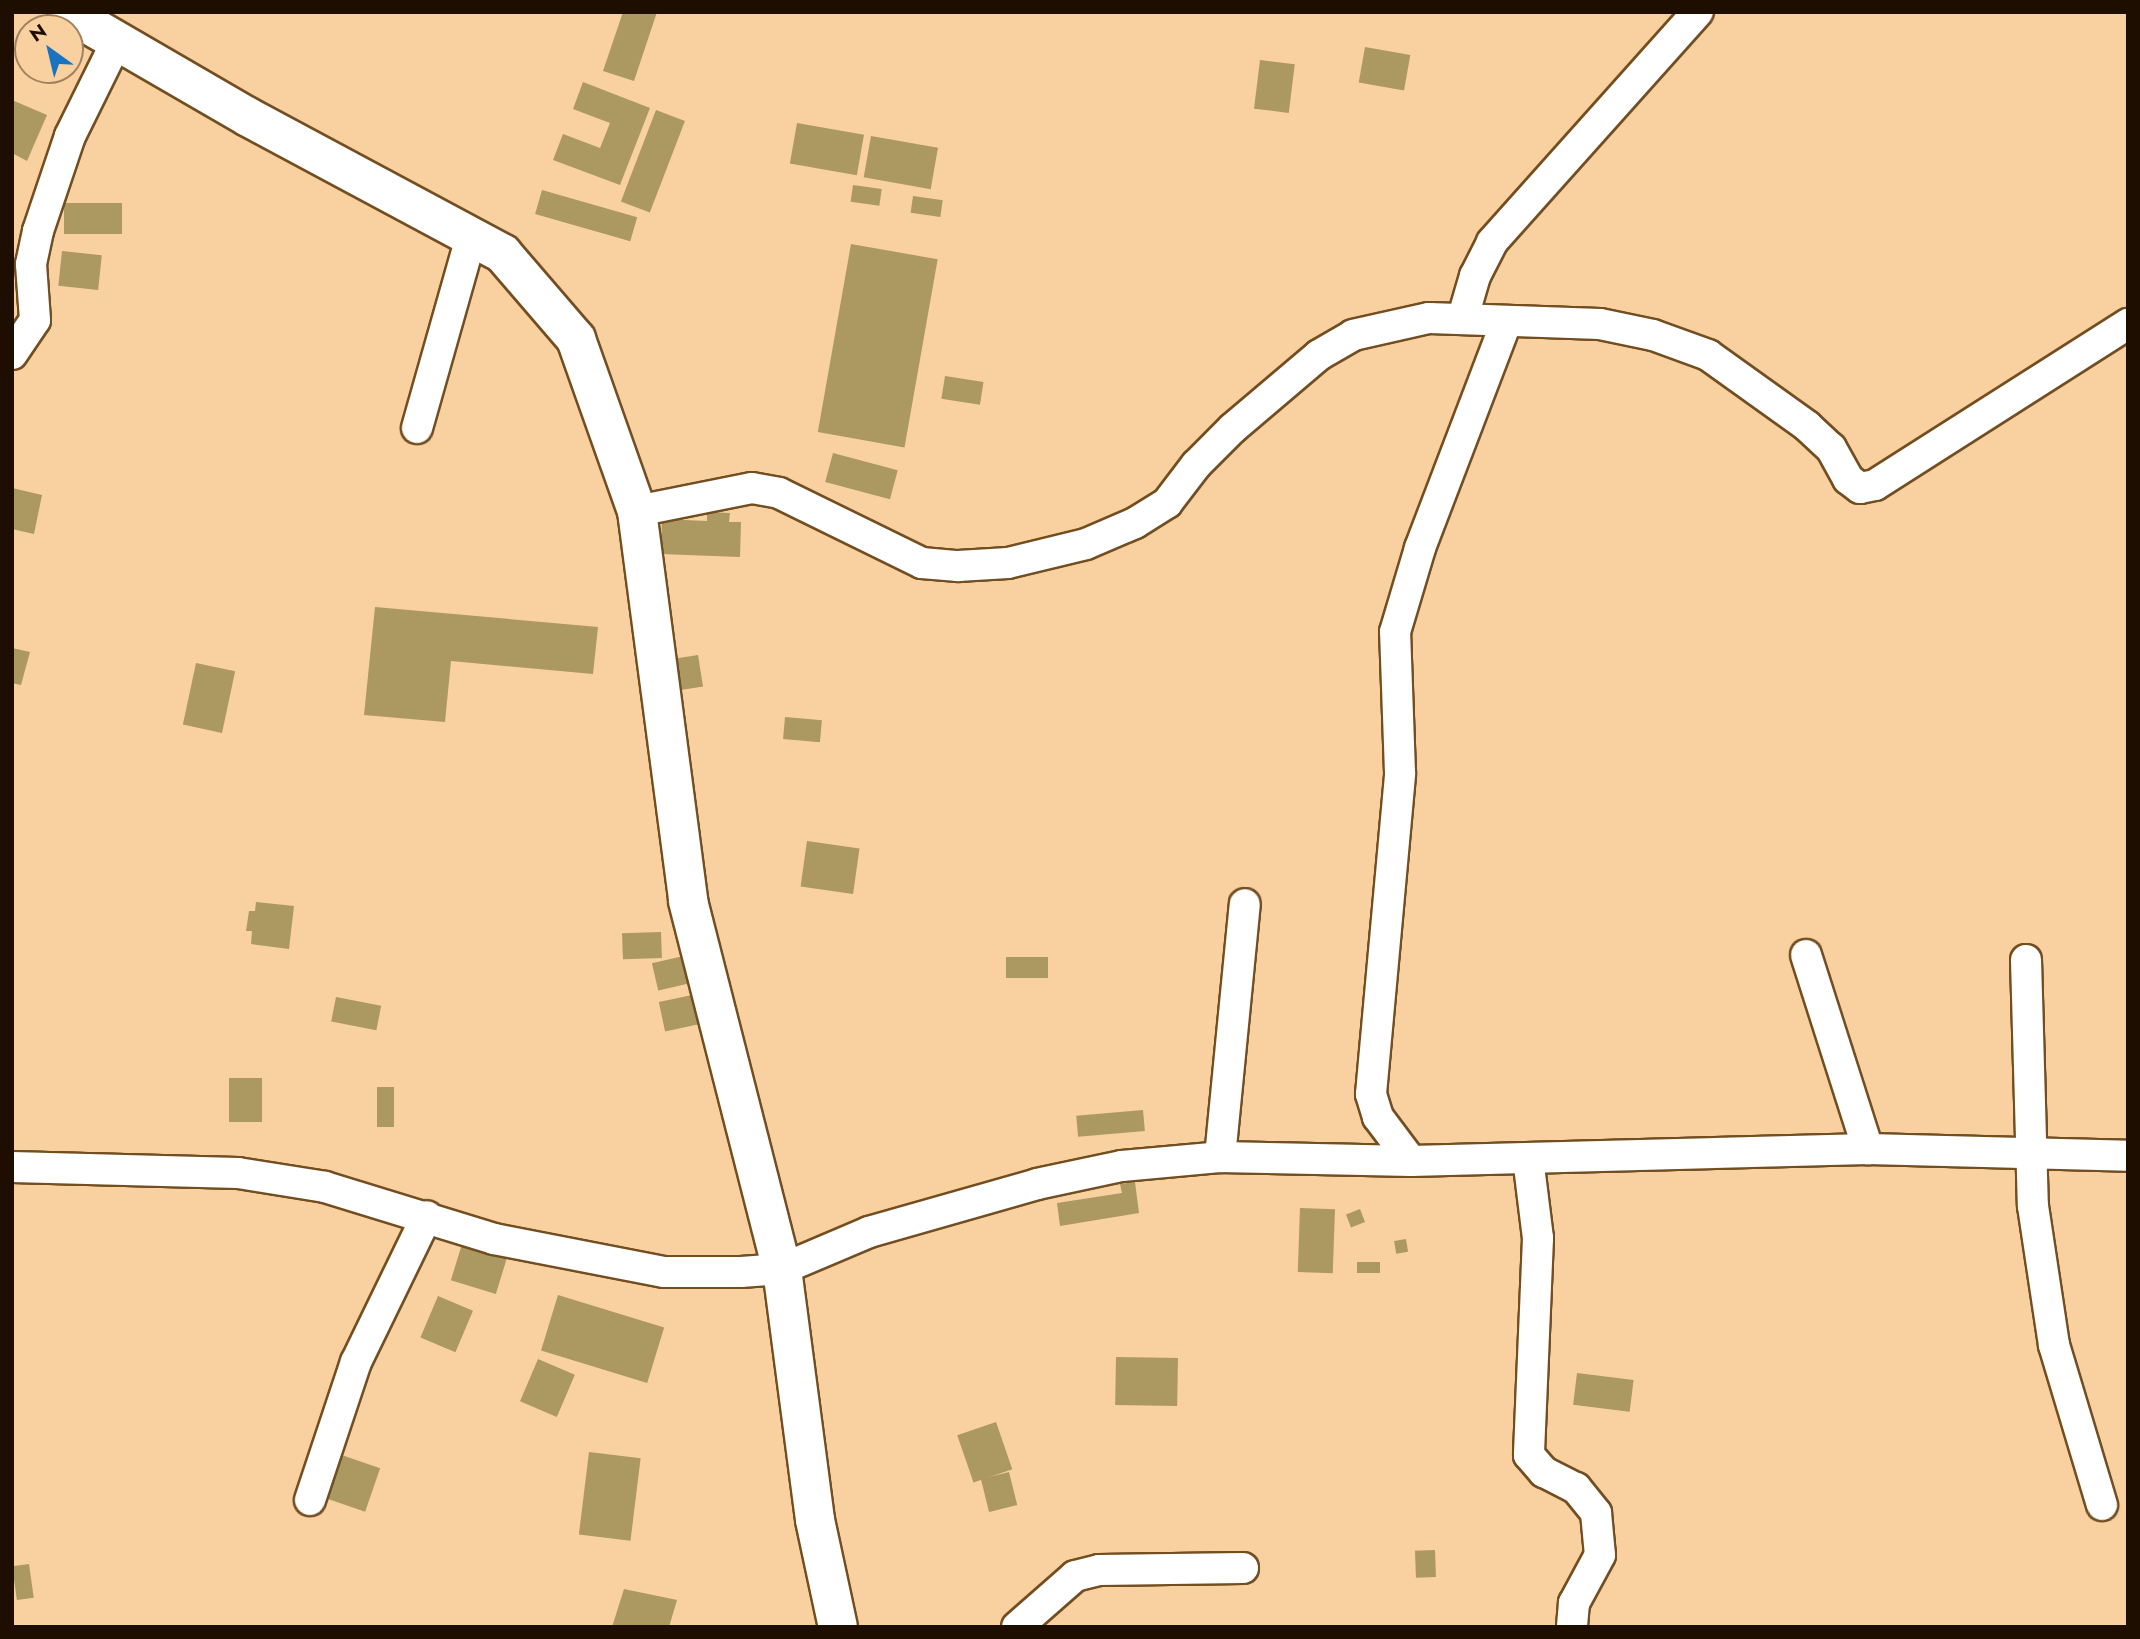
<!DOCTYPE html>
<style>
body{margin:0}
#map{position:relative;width:2140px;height:1639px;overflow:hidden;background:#f9d0a0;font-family:Jost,sans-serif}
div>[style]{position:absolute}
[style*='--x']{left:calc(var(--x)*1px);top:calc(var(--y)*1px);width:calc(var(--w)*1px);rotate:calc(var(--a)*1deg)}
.building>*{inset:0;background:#ac9861;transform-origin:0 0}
.roads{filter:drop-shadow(2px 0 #724e21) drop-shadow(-2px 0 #724e21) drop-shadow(0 2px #724e21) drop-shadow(0 -2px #724e21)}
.minor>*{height:30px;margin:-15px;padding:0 15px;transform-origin:15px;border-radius:15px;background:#fff}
.major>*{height:38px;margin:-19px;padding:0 19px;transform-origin:19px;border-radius:19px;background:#fff}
span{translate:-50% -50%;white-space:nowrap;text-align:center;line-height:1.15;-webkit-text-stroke:7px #f9d0a0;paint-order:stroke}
.frame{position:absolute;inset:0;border:14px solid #1d0e00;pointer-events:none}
.north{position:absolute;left:14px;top:14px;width:70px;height:70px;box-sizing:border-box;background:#f9d0a0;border:2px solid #a18260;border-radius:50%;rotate:326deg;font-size:19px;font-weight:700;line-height:28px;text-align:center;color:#1d0e00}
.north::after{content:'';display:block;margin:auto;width:24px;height:32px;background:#1874c1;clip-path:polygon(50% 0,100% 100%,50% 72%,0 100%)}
</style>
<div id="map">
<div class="building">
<div style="clip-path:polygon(623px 12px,657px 12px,634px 81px,603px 71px)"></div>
<div style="left:1365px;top:47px;width:46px;height:36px;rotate:10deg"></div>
<div style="left:1260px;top:60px;width:35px;height:49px;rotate:7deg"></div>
<div style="clip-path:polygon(583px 82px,650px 108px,620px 185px,553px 160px,563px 134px,600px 148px,610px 123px,573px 109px)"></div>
<div style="clip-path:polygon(12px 100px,47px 115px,27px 161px,12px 153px)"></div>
<div style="left:656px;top:110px;width:31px;height:98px;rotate:21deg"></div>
<div style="left:797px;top:123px;width:68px;height:41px;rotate:10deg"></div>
<div style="left:871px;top:136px;width:68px;height:42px;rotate:10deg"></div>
<div style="left:853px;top:185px;width:29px;height:17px;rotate:8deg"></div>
<div style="left:542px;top:190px;width:99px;height:25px;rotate:16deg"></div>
<div style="left:913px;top:196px;width:30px;height:17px;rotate:8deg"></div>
<div style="left:64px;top:203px;width:58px;height:31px"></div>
<div style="left:851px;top:244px;width:88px;height:191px;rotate:10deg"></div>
<div style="left:62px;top:251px;width:40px;height:35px;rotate:6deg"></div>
<div style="left:945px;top:376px;width:39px;height:23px;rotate:9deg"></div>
<div style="left:833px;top:453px;width:67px;height:30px;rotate:15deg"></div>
<div style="clip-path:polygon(12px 488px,42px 495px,34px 534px,12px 529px)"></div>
<div style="clip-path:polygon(707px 512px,730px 513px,729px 522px,741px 522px,740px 557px,661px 554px,662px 519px,707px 521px)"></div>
<div style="clip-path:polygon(375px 607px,598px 627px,593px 674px,451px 661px,445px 722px,364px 715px)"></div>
<div style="clip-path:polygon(12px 648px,30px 652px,21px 685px,12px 683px)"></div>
<div style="left:698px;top:655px;width:32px;height:32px;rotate:81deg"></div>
<div style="left:196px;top:663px;width:40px;height:63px;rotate:12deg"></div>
<div style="left:785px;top:717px;width:37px;height:22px;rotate:5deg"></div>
<div style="left:807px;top:841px;width:53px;height:46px;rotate:8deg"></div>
<div style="clip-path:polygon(256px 902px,294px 906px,289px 949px,251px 944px,252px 931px,246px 931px,249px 911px,255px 911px)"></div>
<div style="left:661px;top:932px;width:26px;height:39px;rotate:88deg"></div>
<div style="left:688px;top:955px;width:28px;height:37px;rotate:77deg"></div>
<div style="left:1006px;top:957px;width:42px;height:21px"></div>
<div style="left:697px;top:994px;width:30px;height:39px;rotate:78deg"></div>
<div style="left:336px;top:997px;width:46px;height:25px;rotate:11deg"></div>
<div style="left:229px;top:1078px;width:33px;height:44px"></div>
<div style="left:377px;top:1087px;width:17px;height:40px"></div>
<div style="left:1143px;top:1110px;width:21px;height:67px;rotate:85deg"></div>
<div style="clip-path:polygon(1135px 1182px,1139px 1213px,1060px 1226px,1057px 1203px,1122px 1193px,1120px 1184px)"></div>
<div style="left:1300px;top:1208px;width:35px;height:64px;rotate:2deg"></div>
<div style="left:1360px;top:1209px;width:14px;height:15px;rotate:69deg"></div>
<div style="left:1406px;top:1239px;width:13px;height:12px;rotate:81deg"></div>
<div style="left:462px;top:1244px;width:47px;height:38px;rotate:17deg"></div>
<div style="left:1380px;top:1262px;width:11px;height:23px;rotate:90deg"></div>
<div style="left:558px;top:1295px;width:111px;height:58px;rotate:17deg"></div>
<div style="left:438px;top:1296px;width:38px;height:45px;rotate:23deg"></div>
<div style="left:1116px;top:1357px;width:62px;height:48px;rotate:1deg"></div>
<div style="left:538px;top:1359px;width:40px;height:46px;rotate:23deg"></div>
<div style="left:1577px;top:1373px;width:57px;height:32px;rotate:7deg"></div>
<div style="left:996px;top:1422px;width:50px;height:41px;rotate:71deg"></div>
<div style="left:330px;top:1451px;width:53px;height:46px;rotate:19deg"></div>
<div style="left:589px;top:1452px;width:52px;height:83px;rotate:7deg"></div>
<div style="left:1009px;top:1472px;width:34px;height:29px;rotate:76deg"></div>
<div style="left:1435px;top:1550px;width:27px;height:20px;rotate:88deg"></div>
<div style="left:29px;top:1564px;width:34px;height:17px;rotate:82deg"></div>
<div style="clip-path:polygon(624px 1589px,677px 1600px,669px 1627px,612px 1627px)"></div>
</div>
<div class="roads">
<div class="minor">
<div style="--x:1463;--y:317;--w:43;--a:-73.7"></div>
<div style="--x:1475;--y:276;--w:38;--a:-63"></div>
<div style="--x:1492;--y:242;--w:309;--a:-48.2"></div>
<div style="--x:12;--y:354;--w:41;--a:-55.9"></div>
<div style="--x:35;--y:320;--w:56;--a:-94.1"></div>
<div style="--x:31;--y:264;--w:34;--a:-78"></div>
<div style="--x:38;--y:231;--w:100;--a:-71.4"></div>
<div style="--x:70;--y:136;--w:106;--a:-63.7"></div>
<div style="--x:417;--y:428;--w:198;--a:-74.2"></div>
<div style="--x:637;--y:511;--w:117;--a:-11.3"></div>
<div style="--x:752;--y:488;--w:27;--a:10"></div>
<div style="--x:779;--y:493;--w:159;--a:26.1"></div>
<div style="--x:922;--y:563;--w:36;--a:5"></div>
<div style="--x:958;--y:566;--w:50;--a:-3.4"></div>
<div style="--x:1008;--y:563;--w:80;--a:-13.7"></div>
<div style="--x:1086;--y:544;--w:53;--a:-23.2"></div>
<div style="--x:1135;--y:523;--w:38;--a:-32"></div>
<div style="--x:1167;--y:503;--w:48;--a:-52.7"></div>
<div style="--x:1196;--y:465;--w:52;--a:-45"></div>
<div style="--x:1233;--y:428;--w:113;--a:-40.3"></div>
<div style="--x:1319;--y:355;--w:39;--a:-30"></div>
<div style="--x:1353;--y:335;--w:78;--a:-12.6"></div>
<div style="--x:1429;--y:318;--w:171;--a:2"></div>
<div style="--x:1600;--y:324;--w:54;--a:11.7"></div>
<div style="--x:1653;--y:335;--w:59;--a:20"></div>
<div style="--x:1708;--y:355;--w:122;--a:35.6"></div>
<div style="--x:1807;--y:426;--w:33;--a:43"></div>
<div style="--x:1831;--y:448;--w:35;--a:61"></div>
<div style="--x:1848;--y:479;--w:15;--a:37"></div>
<div style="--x:1860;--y:488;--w:15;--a:-11"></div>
<div style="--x:1875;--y:485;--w:300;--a:-32.5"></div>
<div style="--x:1806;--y:955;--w:204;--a:72.3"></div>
<div style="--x:2026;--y:960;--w:246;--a:88.4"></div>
<div style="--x:2033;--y:1206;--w:141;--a:81.4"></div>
<div style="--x:2054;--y:1345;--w:167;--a:73.3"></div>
<div style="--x:1220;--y:1157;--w:254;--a:-84.4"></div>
<div style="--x:1528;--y:1158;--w:81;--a:82.9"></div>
<div style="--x:1538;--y:1238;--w:217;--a:92.4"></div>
<div style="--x:1529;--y:1455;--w:23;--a:49"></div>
<div style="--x:1544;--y:1472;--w:36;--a:27"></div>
<div style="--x:1576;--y:1488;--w:32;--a:51"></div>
<div style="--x:1596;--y:1513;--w:42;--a:84.6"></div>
<div style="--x:1600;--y:1555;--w:55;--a:118.4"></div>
<div style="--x:1574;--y:1603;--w:24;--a:95"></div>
<div style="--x:1411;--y:1161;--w:55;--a:-126.9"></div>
<div style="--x:1378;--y:1117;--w:24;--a:-107"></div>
<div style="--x:1371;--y:1094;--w:322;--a:-84.8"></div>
<div style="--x:1400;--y:773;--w:141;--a:-92"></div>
<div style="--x:1395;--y:632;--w:88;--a:-73.4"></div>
<div style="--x:1420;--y:548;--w:241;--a:-69.1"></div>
<div style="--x:12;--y:1167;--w:226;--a:1.5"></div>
<div style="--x:238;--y:1173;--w:88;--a:9.1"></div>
<div style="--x:325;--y:1187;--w:177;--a:17.1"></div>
<div style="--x:494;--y:1239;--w:173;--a:11"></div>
<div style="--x:664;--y:1272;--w:77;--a:0"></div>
<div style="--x:741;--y:1272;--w:41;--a:-4.2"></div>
<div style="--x:782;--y:1269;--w:95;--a:-23"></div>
<div style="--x:869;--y:1232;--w:175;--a:-15.9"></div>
<div style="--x:1037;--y:1184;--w:87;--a:-12"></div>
<div style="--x:1122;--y:1166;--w:98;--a:-5.2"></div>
<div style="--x:1220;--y:1157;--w:191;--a:1.2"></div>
<div style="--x:1411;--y:1161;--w:457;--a:-1.5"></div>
<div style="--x:1868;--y:1149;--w:260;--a:1.5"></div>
<div style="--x:310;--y:1500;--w:145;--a:-71.6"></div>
<div style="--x:356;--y:1362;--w:162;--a:-64.1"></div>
<div style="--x:1017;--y:1627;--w:77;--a:-41.3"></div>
<div style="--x:1075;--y:1576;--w:25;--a:-14"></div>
<div style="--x:1099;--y:1570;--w:144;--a:-0.8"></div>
</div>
<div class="major">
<div style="--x:67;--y:12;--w:209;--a:30.1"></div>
<div style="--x:248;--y:117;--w:289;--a:28.2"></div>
<div style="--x:503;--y:254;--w:112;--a:49.3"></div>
<div style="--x:576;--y:339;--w:182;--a:70.5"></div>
<div style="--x:637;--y:511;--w:393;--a:82.5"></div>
<div style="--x:688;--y:901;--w:380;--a:75.7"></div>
<div style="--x:782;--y:1269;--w:253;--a:82.5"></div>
<div style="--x:815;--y:1520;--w:109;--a:77.9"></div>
</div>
</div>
<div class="frame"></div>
<div class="north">N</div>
</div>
